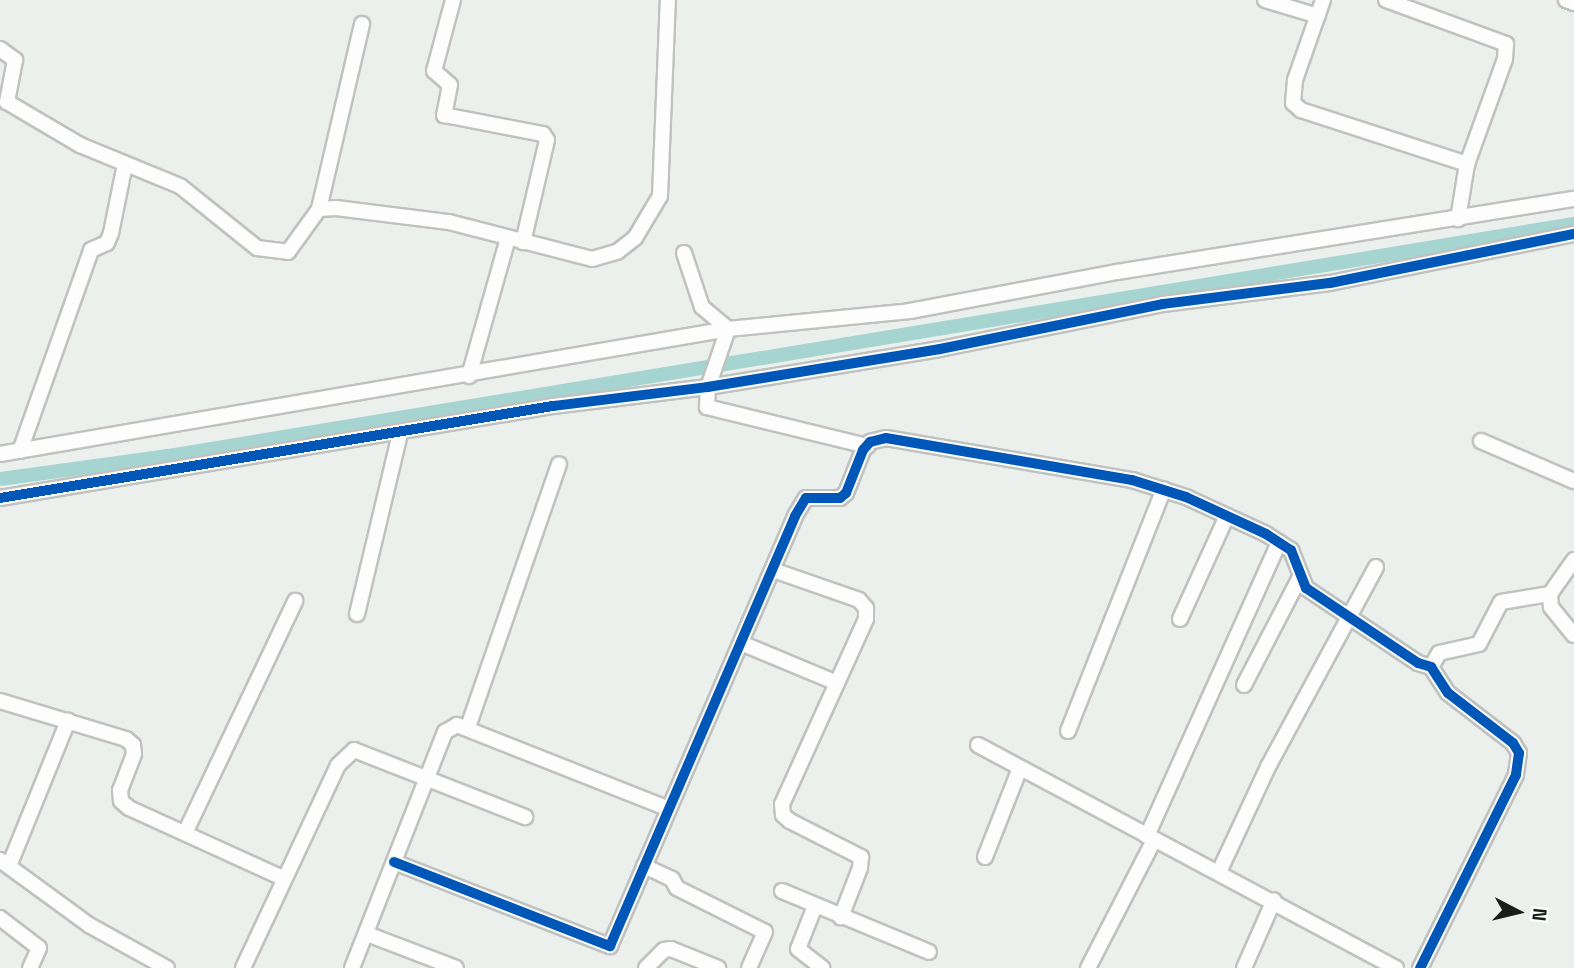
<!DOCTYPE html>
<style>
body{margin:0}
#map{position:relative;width:1574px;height:968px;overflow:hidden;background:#ecf0ed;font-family:"Space Grotesk",sans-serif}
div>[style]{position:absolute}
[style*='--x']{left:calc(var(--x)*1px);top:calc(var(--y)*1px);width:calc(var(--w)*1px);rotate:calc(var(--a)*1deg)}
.canal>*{height:14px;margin:-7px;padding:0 7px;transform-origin:7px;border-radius:7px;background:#a6d4d1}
.roads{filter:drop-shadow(2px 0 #bfc2bf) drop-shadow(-2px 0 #bfc2bf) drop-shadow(0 2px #bfc2bf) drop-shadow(0 -2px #bfc2bf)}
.street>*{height:14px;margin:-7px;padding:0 7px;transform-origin:7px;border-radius:7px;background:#fcfdfc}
.cycleway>*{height:10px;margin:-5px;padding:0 5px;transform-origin:5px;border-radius:5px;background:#0057b8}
span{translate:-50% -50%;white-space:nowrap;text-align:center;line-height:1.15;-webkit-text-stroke:7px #f8fffa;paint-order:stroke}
.north{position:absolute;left:1483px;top:877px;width:70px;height:70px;-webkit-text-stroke:5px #f8fffa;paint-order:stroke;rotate:97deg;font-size:19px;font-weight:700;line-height:28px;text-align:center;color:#1a1d1b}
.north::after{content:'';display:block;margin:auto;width:24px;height:32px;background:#1a1d1b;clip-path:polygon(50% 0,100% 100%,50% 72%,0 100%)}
</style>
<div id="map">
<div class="canal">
<div style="--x:0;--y:479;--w:177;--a:-7.8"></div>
<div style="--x:175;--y:455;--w:1418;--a:-9.38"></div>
</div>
<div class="roads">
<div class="street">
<div style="--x:453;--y:0;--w:73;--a:105"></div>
<div style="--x:434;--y:71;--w:21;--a:41"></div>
<div style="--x:450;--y:85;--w:31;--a:101"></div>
<div style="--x:444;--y:115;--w:101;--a:10.9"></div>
<div style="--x:543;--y:134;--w:7;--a:56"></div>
<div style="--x:547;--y:140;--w:105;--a:103.2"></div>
<div style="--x:1265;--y:0;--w:55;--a:16.8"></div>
<div style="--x:1323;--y:0;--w:85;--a:109.3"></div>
<div style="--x:1295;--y:80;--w:23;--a:95"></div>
<div style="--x:1293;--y:103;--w:11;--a:41"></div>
<div style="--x:1301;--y:110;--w:175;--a:18"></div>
<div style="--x:1386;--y:0;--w:128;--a:20.1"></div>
<div style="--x:1506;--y:44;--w:15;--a:94"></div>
<div style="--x:1505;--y:59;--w:112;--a:109.9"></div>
<div style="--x:1467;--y:164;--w:56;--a:99.3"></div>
<div style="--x:1566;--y:0;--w:9;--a:21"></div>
<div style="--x:0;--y:49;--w:19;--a:36"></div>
<div style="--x:15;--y:60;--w:43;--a:100.8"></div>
<div style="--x:7;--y:102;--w:85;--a:30.5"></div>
<div style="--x:80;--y:145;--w:108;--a:22.3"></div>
<div style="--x:180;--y:186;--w:99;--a:38.8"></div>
<div style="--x:257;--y:248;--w:31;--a:7"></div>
<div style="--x:288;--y:252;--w:53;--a:-54.2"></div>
<div style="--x:319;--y:209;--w:17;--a:-3"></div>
<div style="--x:336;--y:208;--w:114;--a:7.1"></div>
<div style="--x:449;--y:222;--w:148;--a:14.5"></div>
<div style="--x:592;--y:259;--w:26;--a:-16"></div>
<div style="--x:617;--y:252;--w:23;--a:-38"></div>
<div style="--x:635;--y:238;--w:49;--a:-59.2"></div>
<div style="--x:660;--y:196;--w:196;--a:-87.7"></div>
<div style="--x:319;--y:209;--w:190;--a:-76.9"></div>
<div style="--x:684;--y:253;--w:57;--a:71.6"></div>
<div style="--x:702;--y:307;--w:34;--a:40"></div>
<div style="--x:728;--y:329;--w:61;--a:109"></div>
<div style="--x:708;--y:387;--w:20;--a:93"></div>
<div style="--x:707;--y:407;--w:165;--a:13.7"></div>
<div style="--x:469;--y:376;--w:143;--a:-74.2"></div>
<div style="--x:1481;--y:441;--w:101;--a:23.3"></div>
<div style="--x:20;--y:451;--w:213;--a:-70.5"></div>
<div style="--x:91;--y:250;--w:17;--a:-24"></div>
<div style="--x:107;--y:243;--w:11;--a:-68"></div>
<div style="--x:111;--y:233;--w:70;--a:-78.5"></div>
<div style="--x:0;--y:454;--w:739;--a:-9.74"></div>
<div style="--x:728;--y:329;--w:183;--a:-5.6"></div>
<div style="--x:910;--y:311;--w:211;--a:-10.7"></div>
<div style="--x:1117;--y:272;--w:463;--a:-9.1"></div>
<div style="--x:0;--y:498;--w:561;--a:-9.45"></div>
<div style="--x:553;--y:406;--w:156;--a:-7"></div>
<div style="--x:708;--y:387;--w:235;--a:-9.3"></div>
<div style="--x:940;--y:349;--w:227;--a:-11.4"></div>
<div style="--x:1163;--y:304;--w:168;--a:-7.2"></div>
<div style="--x:1330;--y:283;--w:249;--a:-11.4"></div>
<div style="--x:1574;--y:560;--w:42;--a:125.2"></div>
<div style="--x:1550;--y:594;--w:13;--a:86"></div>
<div style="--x:1551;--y:607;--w:36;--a:51"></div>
<div style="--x:773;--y:570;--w:91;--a:19.2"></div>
<div style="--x:859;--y:600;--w:11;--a:49"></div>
<div style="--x:866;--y:608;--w:11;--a:90"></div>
<div style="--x:866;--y:619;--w:203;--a:114.4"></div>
<div style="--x:782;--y:804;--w:11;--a:85"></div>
<div style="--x:783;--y:815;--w:9;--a:41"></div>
<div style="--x:790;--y:821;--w:80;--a:26.9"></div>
<div style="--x:861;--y:857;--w:11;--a:95"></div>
<div style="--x:860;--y:868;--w:53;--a:111.2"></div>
<div style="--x:357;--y:614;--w:186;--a:-76.6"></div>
<div style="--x:1180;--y:619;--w:113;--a:-65.5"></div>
<div style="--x:741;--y:643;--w:104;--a:22.6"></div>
<div style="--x:1431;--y:667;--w:16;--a:-60"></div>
<div style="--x:1439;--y:653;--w:41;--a:-12.7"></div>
<div style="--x:1479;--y:644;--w:47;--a:-62.4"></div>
<div style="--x:1501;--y:602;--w:50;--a:-9.3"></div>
<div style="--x:1244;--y:685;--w:119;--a:-62.6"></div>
<div style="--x:0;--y:701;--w:132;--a:16.8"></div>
<div style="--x:126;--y:739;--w:9;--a:41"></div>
<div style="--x:133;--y:745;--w:9;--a:84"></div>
<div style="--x:134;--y:754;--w:39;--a:111"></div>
<div style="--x:120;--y:790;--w:11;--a:85"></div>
<div style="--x:121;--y:801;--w:11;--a:41"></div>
<div style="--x:129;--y:808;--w:171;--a:24.5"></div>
<div style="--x:468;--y:727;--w:278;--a:-70.9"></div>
<div style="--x:1068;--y:731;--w:260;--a:-68.4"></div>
<div style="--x:978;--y:745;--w:474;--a:28.1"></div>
<div style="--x:186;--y:831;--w:255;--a:-64.6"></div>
<div style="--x:1147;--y:836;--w:322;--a:-65.8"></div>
<div style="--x:985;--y:857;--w:96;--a:-68.5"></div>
<div style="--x:0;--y:860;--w:110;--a:36.1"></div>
<div style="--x:89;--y:925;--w:89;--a:28.9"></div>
<div style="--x:394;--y:862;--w:232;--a:21.3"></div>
<div style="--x:610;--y:946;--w:468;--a:-66.7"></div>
<div style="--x:795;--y:516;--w:21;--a:-59"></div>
<div style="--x:806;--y:498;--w:34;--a:0"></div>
<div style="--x:840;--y:498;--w:8;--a:-40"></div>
<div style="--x:846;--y:493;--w:46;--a:-68.4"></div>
<div style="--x:863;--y:450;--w:11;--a:-49"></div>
<div style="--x:870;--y:442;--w:16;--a:-14"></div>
<div style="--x:886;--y:438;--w:250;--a:9.7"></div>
<div style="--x:1132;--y:480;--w:57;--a:17.5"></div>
<div style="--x:1186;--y:497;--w:88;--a:24.8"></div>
<div style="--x:1266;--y:534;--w:30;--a:33"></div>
<div style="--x:1291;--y:550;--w:41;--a:68.5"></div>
<div style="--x:1306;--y:588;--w:135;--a:33.8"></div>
<div style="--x:1418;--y:663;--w:14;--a:17"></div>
<div style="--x:1431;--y:667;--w:31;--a:57"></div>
<div style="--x:1448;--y:693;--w:82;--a:37.6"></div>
<div style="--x:1513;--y:743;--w:12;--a:59"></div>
<div style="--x:1519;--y:753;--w:22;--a:98"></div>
<div style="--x:1516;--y:775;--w:216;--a:116.4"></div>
<div style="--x:9;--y:866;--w:157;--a:-67.9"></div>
<div style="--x:644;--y:866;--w:31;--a:25"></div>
<div style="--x:672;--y:879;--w:10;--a:61"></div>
<div style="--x:677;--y:888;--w:98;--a:26.6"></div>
<div style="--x:765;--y:932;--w:39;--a:114"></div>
<div style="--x:1219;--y:872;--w:118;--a:-65"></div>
<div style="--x:1269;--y:765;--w:225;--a:-61.6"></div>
<div style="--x:782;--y:891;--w:159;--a:22.5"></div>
<div style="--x:815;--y:906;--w:46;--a:111.6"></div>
<div style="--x:798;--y:949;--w:31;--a:38"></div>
<div style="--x:0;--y:918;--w:49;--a:37.6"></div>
<div style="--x:39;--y:948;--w:22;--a:114"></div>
<div style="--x:367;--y:934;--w:95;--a:20.9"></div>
<div style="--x:243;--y:968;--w:224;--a:-64.9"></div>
<div style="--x:338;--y:765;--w:22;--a:-43"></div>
<div style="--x:354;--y:750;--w:184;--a:21.4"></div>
<div style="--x:352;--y:968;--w:254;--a:-68.5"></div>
<div style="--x:445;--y:732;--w:14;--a:-30"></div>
<div style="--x:457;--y:725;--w:226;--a:21.6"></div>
<div style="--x:646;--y:968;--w:25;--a:-45"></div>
<div style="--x:664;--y:950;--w:7;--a:-8"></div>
<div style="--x:671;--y:949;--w:51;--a:22"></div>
<div style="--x:1088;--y:968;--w:144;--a:-62.7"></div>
<div style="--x:1244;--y:968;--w:74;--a:-66.2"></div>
</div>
</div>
<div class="cycleway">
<div style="--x:0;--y:498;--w:561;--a:-9.45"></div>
<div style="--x:553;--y:406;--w:156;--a:-7"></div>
<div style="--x:708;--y:387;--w:235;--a:-9.3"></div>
<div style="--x:940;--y:349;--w:227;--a:-11.4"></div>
<div style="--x:1163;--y:304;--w:168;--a:-7.2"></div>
<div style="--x:1330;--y:283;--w:249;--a:-11.4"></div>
<div style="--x:394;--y:862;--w:232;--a:21.3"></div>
<div style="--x:610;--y:946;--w:468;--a:-66.7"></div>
<div style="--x:795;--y:516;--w:21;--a:-59"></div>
<div style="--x:806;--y:498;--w:34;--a:0"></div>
<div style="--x:840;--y:498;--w:8;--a:-40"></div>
<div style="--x:846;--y:493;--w:46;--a:-68.4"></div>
<div style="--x:863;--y:450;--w:11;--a:-49"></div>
<div style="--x:870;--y:442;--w:16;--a:-14"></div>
<div style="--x:886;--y:438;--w:250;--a:9.7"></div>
<div style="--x:1132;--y:480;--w:57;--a:17.5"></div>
<div style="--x:1186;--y:497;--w:88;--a:24.8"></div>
<div style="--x:1266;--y:534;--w:30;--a:33"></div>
<div style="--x:1291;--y:550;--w:41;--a:68.5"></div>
<div style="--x:1306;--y:588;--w:135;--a:33.8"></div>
<div style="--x:1418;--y:663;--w:14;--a:17"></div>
<div style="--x:1431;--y:667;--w:31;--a:57"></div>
<div style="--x:1448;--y:693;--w:82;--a:37.6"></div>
<div style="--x:1513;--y:743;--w:12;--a:59"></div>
<div style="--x:1519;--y:753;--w:22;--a:98"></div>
<div style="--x:1516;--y:775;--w:216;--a:116.4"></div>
</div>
<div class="north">N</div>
</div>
